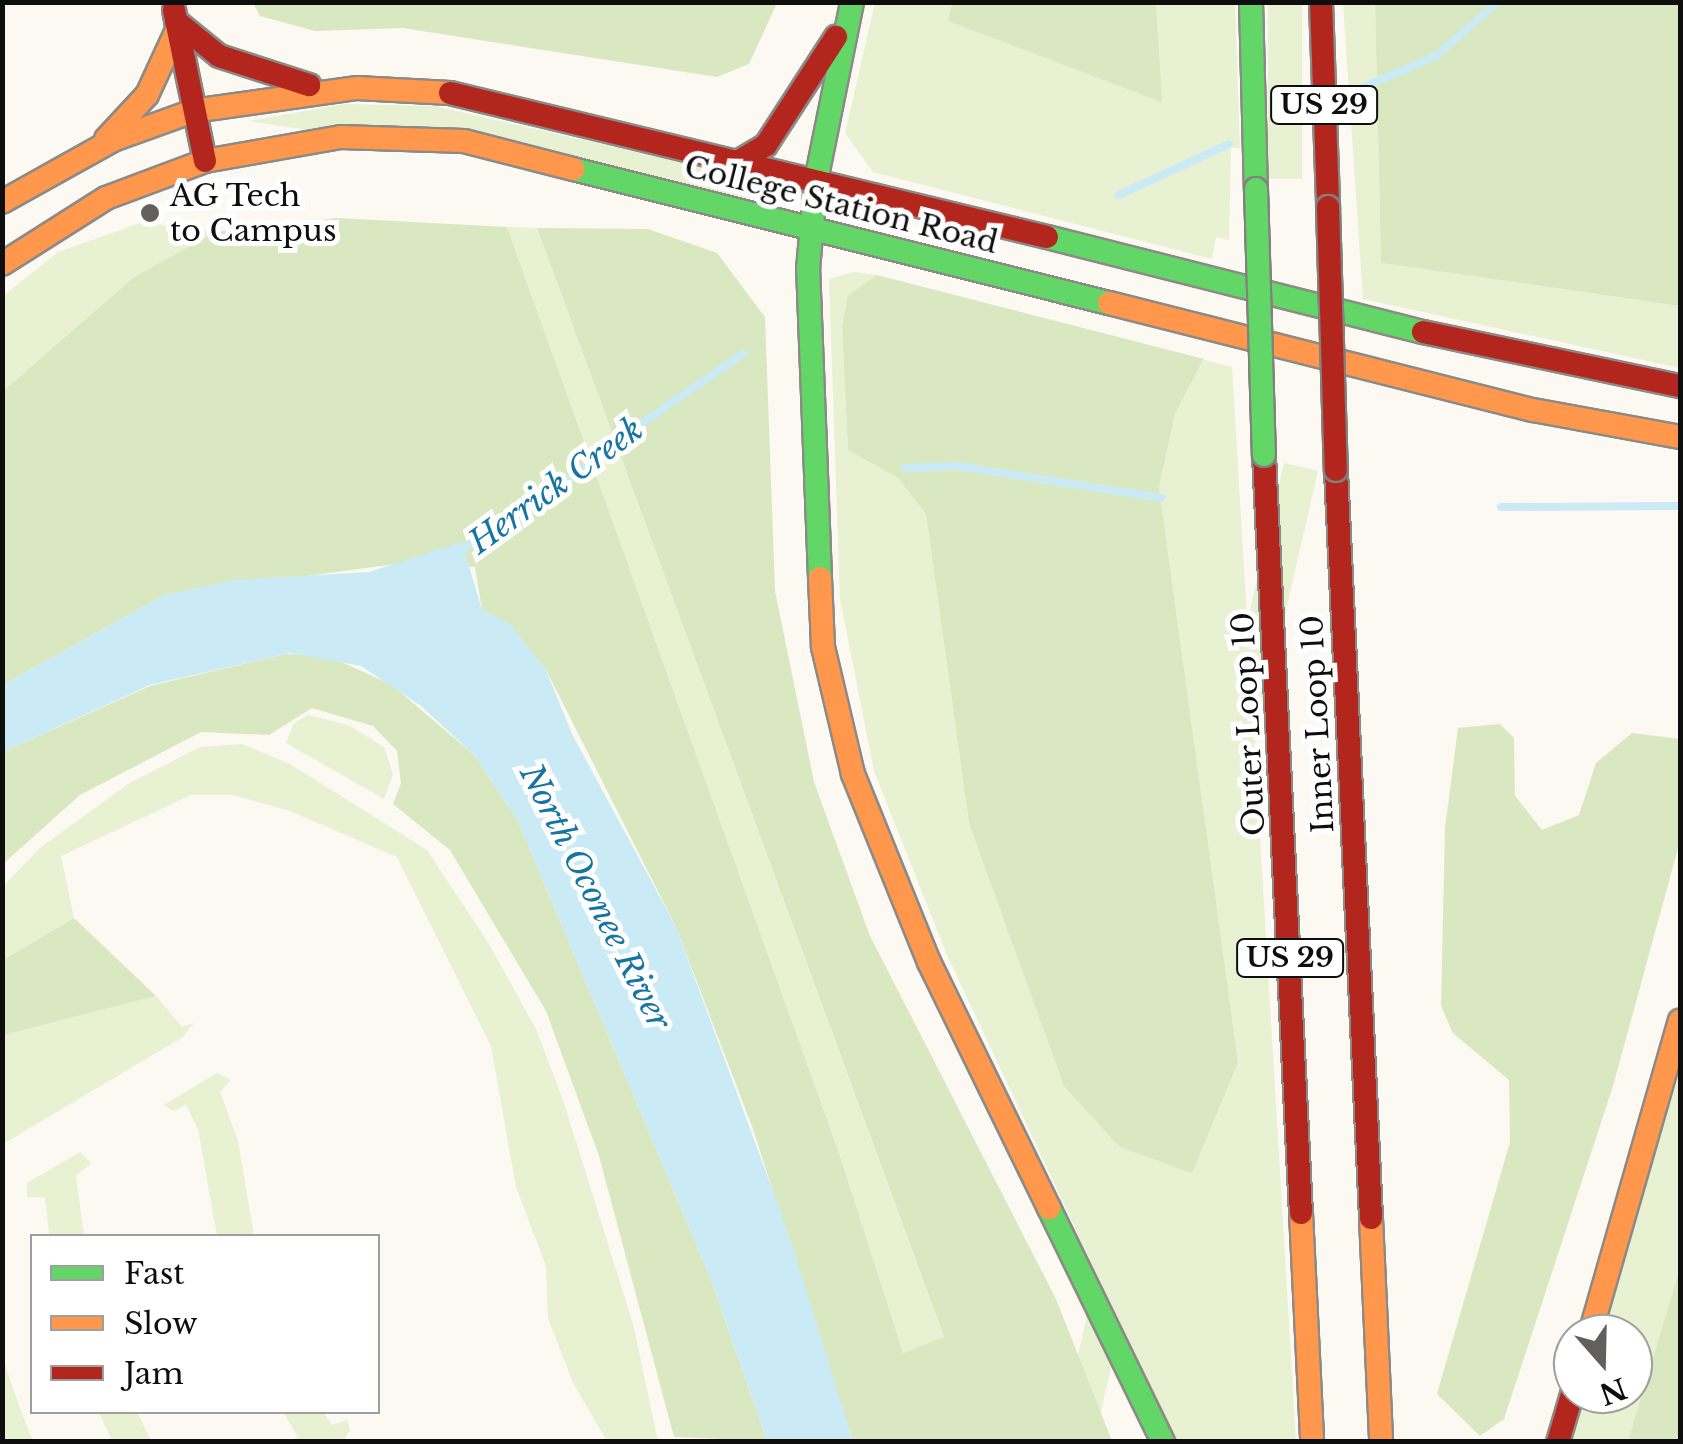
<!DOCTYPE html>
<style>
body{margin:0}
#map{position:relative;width:1683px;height:1444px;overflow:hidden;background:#fcf9f2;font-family:"Libre Baskerville",serif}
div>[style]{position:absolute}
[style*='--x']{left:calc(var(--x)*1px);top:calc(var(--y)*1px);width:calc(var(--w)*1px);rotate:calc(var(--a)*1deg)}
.green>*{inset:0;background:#e8f1d2;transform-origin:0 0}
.forest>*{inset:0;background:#d9e8c0}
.water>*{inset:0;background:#caebf6}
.stream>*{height:8px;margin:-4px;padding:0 4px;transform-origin:4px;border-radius:4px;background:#caebf6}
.roads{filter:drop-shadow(2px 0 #8c8a87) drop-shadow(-2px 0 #8c8a87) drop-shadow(0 2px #8c8a87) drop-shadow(0 -2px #8c8a87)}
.fast>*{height:22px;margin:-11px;padding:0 11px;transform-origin:11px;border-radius:11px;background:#63d668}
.slow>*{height:22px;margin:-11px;padding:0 11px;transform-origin:11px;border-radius:11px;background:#ff974d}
.jam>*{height:22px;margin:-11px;padding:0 11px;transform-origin:11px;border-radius:11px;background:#b3261e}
.bridges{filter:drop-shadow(2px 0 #82817e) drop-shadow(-2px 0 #82817e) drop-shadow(0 2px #82817e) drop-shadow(0 -2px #82817e)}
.fast-bridge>*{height:22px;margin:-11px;padding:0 11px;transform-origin:11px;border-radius:11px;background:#63d668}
.jam-bridge>*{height:22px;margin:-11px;padding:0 11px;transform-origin:11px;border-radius:11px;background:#b3261e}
.dots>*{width:28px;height:28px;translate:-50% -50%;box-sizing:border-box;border:5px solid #fff;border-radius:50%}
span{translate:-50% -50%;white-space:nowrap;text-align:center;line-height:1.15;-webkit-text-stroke:10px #fff;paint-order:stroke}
.shield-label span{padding:2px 8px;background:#fff;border:2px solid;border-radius:8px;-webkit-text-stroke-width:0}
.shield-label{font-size:28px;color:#0e0e0e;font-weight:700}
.poi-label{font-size:30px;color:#0e0e0e}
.left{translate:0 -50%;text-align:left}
.street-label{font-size:30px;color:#0e0e0e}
.water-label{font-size:32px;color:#1674a2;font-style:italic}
.frame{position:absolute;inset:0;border:5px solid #0e0e0e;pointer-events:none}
.legend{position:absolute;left:30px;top:1234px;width:350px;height:180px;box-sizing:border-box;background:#fff;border:2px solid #9f9f9f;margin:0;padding:12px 18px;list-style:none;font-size:30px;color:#0e0e0e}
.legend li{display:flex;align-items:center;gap:20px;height:50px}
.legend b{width:50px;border:2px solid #9f9f9f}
.north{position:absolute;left:1553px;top:1314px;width:100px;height:100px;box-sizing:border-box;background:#fff;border:2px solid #9f9f9f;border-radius:50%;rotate:160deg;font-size:28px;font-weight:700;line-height:40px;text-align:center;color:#0e0e0e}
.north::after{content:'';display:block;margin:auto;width:35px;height:45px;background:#61605e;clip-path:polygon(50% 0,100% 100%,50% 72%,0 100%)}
</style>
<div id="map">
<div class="green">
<div style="clip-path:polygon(875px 3px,1235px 3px,1240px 148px,1231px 148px,1229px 240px,1216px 237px,1212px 259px,873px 172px,845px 133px)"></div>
<div style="left:1268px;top:3px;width:34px;height:176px"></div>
<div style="clip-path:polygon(1343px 3px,1375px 3px,1381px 263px,1680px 306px,1680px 368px,1363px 299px)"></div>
<div style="clip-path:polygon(345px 104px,435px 106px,754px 179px,749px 198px,249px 121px)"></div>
<div style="clip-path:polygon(143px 222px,215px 232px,134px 277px,3px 391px,3px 296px,58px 252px)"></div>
<div style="clip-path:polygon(507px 227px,537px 228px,944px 1338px,902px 1353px,838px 1150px)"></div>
<div style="clip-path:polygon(854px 272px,877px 275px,848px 295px,842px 326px,848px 450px,898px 478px,926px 514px,969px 823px,1238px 1062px,1159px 487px,1175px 414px,1204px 360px,1232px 367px,1296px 1441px,1175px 1441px,947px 955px,874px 771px,840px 599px,829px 279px)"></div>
<div style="left:1284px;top:463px;width:35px;height:979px;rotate:13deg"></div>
<div style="clip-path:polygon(308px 715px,348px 725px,384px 747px,393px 774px,384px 799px,286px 743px,294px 723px)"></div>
<div style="clip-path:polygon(242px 744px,290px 764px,427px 850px,489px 944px,536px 1029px,563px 1100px,633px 1324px,658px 1441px,607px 1441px,573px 1383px,548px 1318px,546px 1266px,516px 1187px,491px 1046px,397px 857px,290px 811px,233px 795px,191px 795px,61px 856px,74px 918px,3px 960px,3px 886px,40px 848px,128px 784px,200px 747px)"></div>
<div style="clip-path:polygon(156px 996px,182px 1027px,194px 1023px,183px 1037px,3px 1144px,2px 1035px)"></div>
<div style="clip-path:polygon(1680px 1071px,1680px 1268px,1629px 1441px,1567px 1442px,1581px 1394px,1633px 1394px,1633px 1334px,1599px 1334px)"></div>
<div style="clip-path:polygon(217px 1073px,231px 1080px,220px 1092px,238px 1141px,254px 1236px,217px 1236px,198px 1129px,186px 1105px,173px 1111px,164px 1105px)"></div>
<div style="clip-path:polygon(80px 1152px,91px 1163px,76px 1176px,84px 1236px,37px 1236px,49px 1234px,45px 1197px,27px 1197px,27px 1183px)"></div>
<div style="clip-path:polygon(2px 1356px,22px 1414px,33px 1441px,3px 1441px)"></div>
<div style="clip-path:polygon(99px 1412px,137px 1412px,151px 1441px,112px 1441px)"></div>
<div style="clip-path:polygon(283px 1412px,323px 1412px,332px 1425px,347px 1420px,350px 1430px,344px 1441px,292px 1441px,298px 1437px)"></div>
</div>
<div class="forest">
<div style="clip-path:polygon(253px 3px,777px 3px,749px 64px,717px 77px,403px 28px,315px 31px,260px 16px)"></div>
<div style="clip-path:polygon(952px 3px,1156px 3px,1162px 102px,948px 21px)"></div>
<div style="clip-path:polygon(1375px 3px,1680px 3px,1680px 306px,1381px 263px)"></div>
<div style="clip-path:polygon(337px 218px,507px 227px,838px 1150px,903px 1353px,944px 1337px,537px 228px,648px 229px,717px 253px,765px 317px,775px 591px,814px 782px,870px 936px,1056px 1299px,1112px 1441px,853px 1441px,753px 1129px,676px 927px,546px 670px,510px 625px,482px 610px,475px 567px,396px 564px,164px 595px,3px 685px,2px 392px,134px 277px,215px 232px)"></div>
<div style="clip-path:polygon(877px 275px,1204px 359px,1175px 414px,1159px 487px,1238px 1062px,1192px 1173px,1120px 1147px,1064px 1086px,969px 823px,926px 514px,898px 478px,848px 450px,842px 327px,848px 295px)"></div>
<div style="clip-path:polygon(286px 654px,326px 655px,392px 685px,474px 755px,518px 821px,710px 1277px,767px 1441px,674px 1437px,599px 1156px,546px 1011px,450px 850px,393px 804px,401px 783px,397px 751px,373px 726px,312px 708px,269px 735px,201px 732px,80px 795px,3px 864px,3px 752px,150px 686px)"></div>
<div style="clip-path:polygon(1500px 724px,1514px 738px,1515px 796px,1542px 830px,1579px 815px,1596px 763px,1632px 733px,1680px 739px,1680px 841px,1613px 1086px,1504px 1419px,1480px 1436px,1437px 1394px,1510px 1142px,1509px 1080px,1453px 1033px,1441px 1006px,1445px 828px,1458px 728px)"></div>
<div style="clip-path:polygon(74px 918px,156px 996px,3px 1035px,3px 960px)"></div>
<div style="clip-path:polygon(1680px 1268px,1680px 1441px,1628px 1441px)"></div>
</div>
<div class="water">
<div style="clip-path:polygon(462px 542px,482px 610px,510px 624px,546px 670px,572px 734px,676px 927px,788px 1232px,853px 1441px,767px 1441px,710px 1277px,518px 821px,474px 755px,421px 706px,361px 666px,290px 653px,150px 685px,3px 752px,3px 685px,164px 595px,235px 580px,369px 572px)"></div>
</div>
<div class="stream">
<div style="--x:1348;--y:94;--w:96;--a:-23.4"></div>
<div style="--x:1436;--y:56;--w:82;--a:-41.1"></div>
<div style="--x:1119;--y:195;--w:121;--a:-24.9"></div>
<div style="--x:905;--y:468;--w:52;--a:-2.2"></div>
<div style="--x:957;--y:466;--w:207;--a:8.9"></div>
<div style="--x:1501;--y:507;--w:179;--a:-0.3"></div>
<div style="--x:460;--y:550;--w:71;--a:-26.9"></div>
<div style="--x:523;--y:518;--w:136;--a:-39.1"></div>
<div style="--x:629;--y:432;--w:138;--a:-34.4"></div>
</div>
<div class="roads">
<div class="fast">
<div style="--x:1251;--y:2;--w:187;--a:88.5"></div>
<div style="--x:573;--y:169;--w:552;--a:14.04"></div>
<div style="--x:1047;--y:237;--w:388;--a:14.2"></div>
<div style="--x:820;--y:578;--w:309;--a:-92.2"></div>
<div style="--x:808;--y:269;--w:88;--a:-84.8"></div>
<div style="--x:816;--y:181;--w:183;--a:-78.6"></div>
<div style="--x:1049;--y:1208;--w:260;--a:64"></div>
</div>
<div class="slow">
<div style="--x:106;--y:139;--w:60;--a:-47"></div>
<div style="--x:147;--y:95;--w:74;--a:-65.2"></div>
<div style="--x:2;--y:202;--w:127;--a:-29.2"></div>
<div style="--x:113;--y:140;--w:85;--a:-19.9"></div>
<div style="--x:193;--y:111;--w:166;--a:-8"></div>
<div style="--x:357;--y:88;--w:93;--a:3.1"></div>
<div style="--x:2;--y:264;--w:123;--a:-32.4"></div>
<div style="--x:106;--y:198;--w:106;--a:-20.5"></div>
<div style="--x:205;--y:161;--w:138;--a:-10"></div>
<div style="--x:341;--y:137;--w:123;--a:1.9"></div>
<div style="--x:464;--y:141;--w:113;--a:14.4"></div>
<div style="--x:1109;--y:303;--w:437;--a:14.2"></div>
<div style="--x:1533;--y:410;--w:149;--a:10.4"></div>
<div style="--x:820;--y:578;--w:69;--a:87.5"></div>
<div style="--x:823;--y:647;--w:130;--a:76.7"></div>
<div style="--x:853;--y:774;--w:203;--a:68"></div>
<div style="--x:929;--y:962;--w:274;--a:64"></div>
<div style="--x:1301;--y:1213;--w:229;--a:87.2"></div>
<div style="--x:1371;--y:1218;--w:224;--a:87.4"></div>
<div style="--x:1590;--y:1334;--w:326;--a:-74"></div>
</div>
<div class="jam">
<div style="--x:1321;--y:2;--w:205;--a:88"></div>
<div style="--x:174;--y:10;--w:154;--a:78.4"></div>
<div style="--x:176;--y:21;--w:55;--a:39.1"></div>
<div style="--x:219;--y:56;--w:95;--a:17.9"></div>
<div style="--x:450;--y:93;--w:614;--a:13.56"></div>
<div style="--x:741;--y:160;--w:29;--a:-31"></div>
<div style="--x:766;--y:145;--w:129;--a:-57.1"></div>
<div style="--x:1423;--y:332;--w:263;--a:11.9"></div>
<div style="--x:1264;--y:455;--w:759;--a:87.21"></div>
<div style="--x:1336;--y:470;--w:749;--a:87.32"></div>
<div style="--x:1558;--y:1442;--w:53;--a:-73.6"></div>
</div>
</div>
<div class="bridges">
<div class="fast-bridge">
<div style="--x:1256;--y:189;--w:266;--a:88.3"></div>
</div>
<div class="jam-bridge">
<div style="--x:1328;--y:207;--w:263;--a:88.3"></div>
</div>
</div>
<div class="dots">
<div style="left:150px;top:213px;background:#61605e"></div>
</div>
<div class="shield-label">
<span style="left:1324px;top:105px">US 29</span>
<span style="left:1290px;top:958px">US 29</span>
</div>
<div class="poi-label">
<span class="left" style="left:170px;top:213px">AG Tech<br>to Campus</span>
</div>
<div class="street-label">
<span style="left:841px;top:205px;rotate:14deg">College Station Road</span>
<span style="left:1249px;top:724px;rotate:-93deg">Outer Loop 10</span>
<span style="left:1318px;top:724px;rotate:-93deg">Inner Loop 10</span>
</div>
<div class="water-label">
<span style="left:556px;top:486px;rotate:-36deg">Herrick Creek</span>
<span style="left:595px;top:897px;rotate:63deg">North Oconee River</span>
</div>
<div class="frame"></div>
<ul class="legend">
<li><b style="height:12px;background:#63d668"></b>Fast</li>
<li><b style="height:12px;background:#ff974d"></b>Slow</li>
<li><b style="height:12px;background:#b3261e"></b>Jam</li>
</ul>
<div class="north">N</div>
</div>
